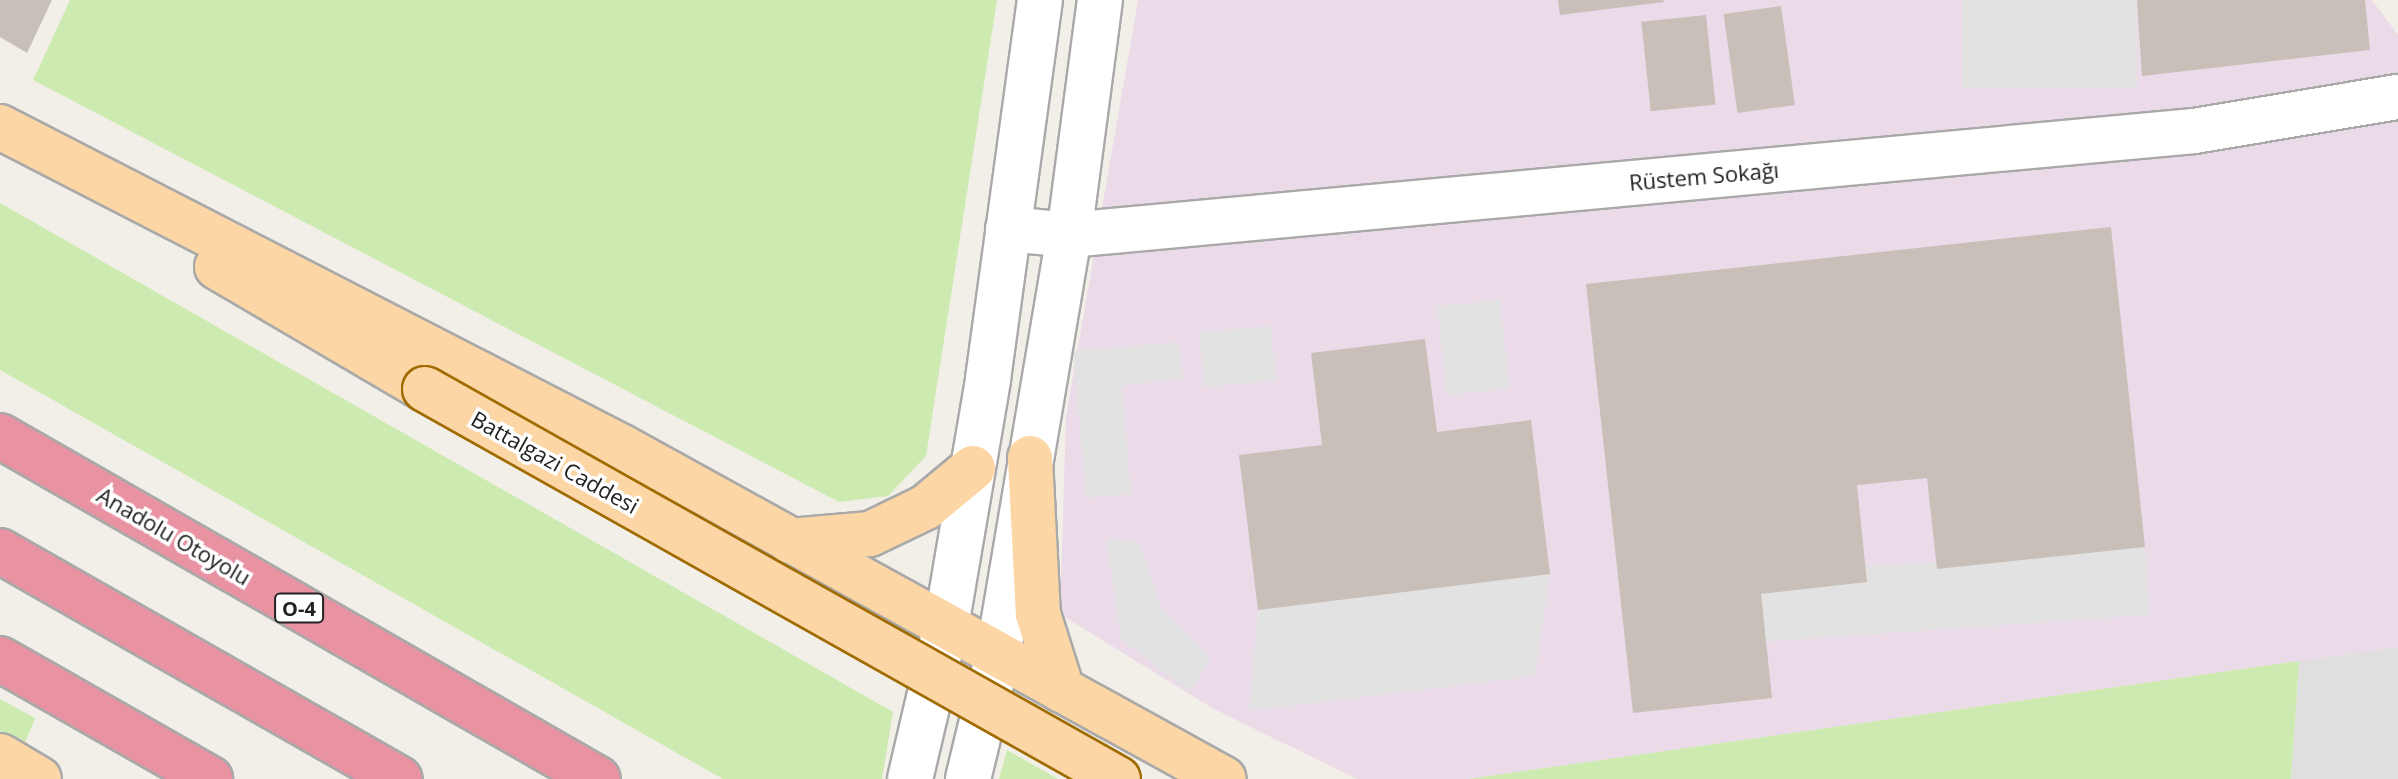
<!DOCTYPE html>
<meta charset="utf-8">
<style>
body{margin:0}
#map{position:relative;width:2398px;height:779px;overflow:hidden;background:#f2efe9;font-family:"Open Sans",sans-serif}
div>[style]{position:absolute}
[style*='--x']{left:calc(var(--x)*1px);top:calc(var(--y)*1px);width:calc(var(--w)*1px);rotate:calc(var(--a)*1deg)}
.residential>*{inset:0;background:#e0dfdf}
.industrial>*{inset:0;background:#ebdbe8}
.grass>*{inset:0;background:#cdebb0}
.parking>*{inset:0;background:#e2e2e2;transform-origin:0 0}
.building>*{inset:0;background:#c7bfb8;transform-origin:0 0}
.roads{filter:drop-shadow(2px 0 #a9a9a9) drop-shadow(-2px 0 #a9a9a9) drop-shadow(0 2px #a9a9a9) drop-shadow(0 -2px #a9a9a9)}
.minor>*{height:44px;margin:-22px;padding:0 22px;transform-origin:22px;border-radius:22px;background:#fff}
.major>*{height:44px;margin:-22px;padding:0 22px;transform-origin:22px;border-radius:22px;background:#fcd6a4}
.highway>*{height:44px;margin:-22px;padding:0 22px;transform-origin:22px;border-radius:22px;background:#e892a2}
.bridges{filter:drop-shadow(2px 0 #a06b00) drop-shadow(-2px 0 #a06b00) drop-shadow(0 2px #a06b00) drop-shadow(0 -2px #a06b00)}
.major-bridge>*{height:44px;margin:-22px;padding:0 22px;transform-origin:22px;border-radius:22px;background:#fcd6a4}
span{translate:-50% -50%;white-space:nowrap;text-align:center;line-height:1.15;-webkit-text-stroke:7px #fff;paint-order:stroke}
.shield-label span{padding:2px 6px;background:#fff;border:2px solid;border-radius:6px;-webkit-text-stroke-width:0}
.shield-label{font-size:20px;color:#222;font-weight:700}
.street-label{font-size:22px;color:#222}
</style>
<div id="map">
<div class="residential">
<div style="clip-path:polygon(2398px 647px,2398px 779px,2291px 779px,2299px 661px)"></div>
</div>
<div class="industrial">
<div style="clip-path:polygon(1138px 0,2372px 0,2398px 35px,2398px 647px,1468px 779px,1357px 779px,1212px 708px,1060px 614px,1066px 417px)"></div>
</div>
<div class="grass">
<div style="clip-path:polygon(70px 0,997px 0,926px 456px,888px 496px,839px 502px,33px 80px)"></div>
<div style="clip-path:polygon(0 203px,893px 712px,882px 779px,723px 779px,0 370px)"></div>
<div style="clip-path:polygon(2299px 661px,2291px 779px,1468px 779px)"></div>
<div style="clip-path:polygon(0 699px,35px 718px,23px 748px,0 734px)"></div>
<div style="clip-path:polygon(1007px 750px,1058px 779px,999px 779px)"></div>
</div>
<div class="parking">
<div style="left:1962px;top:0;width:175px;height:88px"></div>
<div style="left:1500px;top:300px;width:89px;height:63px;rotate:84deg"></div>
<div style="left:1271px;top:326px;width:55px;height:72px;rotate:85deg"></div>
<div style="clip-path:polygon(1179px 342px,1183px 378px,1122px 386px,1131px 494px,1086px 498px,1073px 351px)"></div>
<div style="clip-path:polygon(1106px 538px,1140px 543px,1160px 607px,1211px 657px,1190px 692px,1121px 639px)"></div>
<div style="left:2145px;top:547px;width:68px;height:387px;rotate:86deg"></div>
<div style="clip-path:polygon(1550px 574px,1535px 676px,1249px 711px,1258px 610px)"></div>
</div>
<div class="building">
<div style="clip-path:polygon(0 0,52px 0,27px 53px,0 37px)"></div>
<div style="clip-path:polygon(1558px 0,1663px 0,1664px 2px,1560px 15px)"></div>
<div style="clip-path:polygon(2137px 0,2365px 0,2370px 50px,2142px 76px)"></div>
<div style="left:1781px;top:6px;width:100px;height:58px;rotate:82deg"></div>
<div style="left:1706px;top:15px;width:90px;height:65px;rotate:84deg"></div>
<div style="clip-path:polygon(2111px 227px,2145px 547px,1937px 569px,1927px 478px,1857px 485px,1867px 582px,1761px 594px,1772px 698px,1633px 713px,1586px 284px)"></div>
<div style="clip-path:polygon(1425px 339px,1437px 432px,1531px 420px,1550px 574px,1258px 610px,1239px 455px,1322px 445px,1311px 353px)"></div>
</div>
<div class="roads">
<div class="minor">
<div style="--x:1008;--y:229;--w:61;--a:5.6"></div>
<div style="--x:1069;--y:235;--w:1130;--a:-5.28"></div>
<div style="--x:2194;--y:131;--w:207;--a:-9.5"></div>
<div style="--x:910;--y:779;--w:157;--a:-76.8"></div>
<div style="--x:946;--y:626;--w:251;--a:-80.3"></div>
<div style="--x:988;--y:379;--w:383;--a:-82.2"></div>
<div style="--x:968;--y:779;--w:128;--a:-76.4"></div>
<div style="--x:998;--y:655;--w:426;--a:-80.4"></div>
<div style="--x:1069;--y:235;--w:237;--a:-82.5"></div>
</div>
<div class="major">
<div style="--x:0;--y:127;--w:699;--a:27.22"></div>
<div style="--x:622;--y:447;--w:687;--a:28.88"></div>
<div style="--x:217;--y:267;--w:241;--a:30.4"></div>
<div style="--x:1030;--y:458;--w:156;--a:87.1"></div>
<div style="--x:1038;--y:614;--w:80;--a:72.5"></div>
<div style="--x:790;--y:541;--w:80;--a:-5"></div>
<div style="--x:870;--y:534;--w:62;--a:-25.7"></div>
<div style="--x:926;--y:507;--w:61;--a:-39.7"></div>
<div style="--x:0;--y:756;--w:45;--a:30.5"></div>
</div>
<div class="highway">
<div style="--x:0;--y:436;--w:689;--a:29.84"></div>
<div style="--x:0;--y:551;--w:460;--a:29.7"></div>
<div style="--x:0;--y:659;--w:242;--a:29.7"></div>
</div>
</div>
<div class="bridges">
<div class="major-bridge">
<div style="--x:425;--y:389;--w:795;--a:29.37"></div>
</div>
</div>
<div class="shield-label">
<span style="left:299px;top:608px">O-4</span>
</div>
<div class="street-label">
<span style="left:1704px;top:176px;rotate:-5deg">Rüstem Sokağı</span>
<span style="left:555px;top:462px;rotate:29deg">Battalgazi Caddesi</span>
<span style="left:174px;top:536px;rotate:30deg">Anadolu Otoyolu</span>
</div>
</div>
